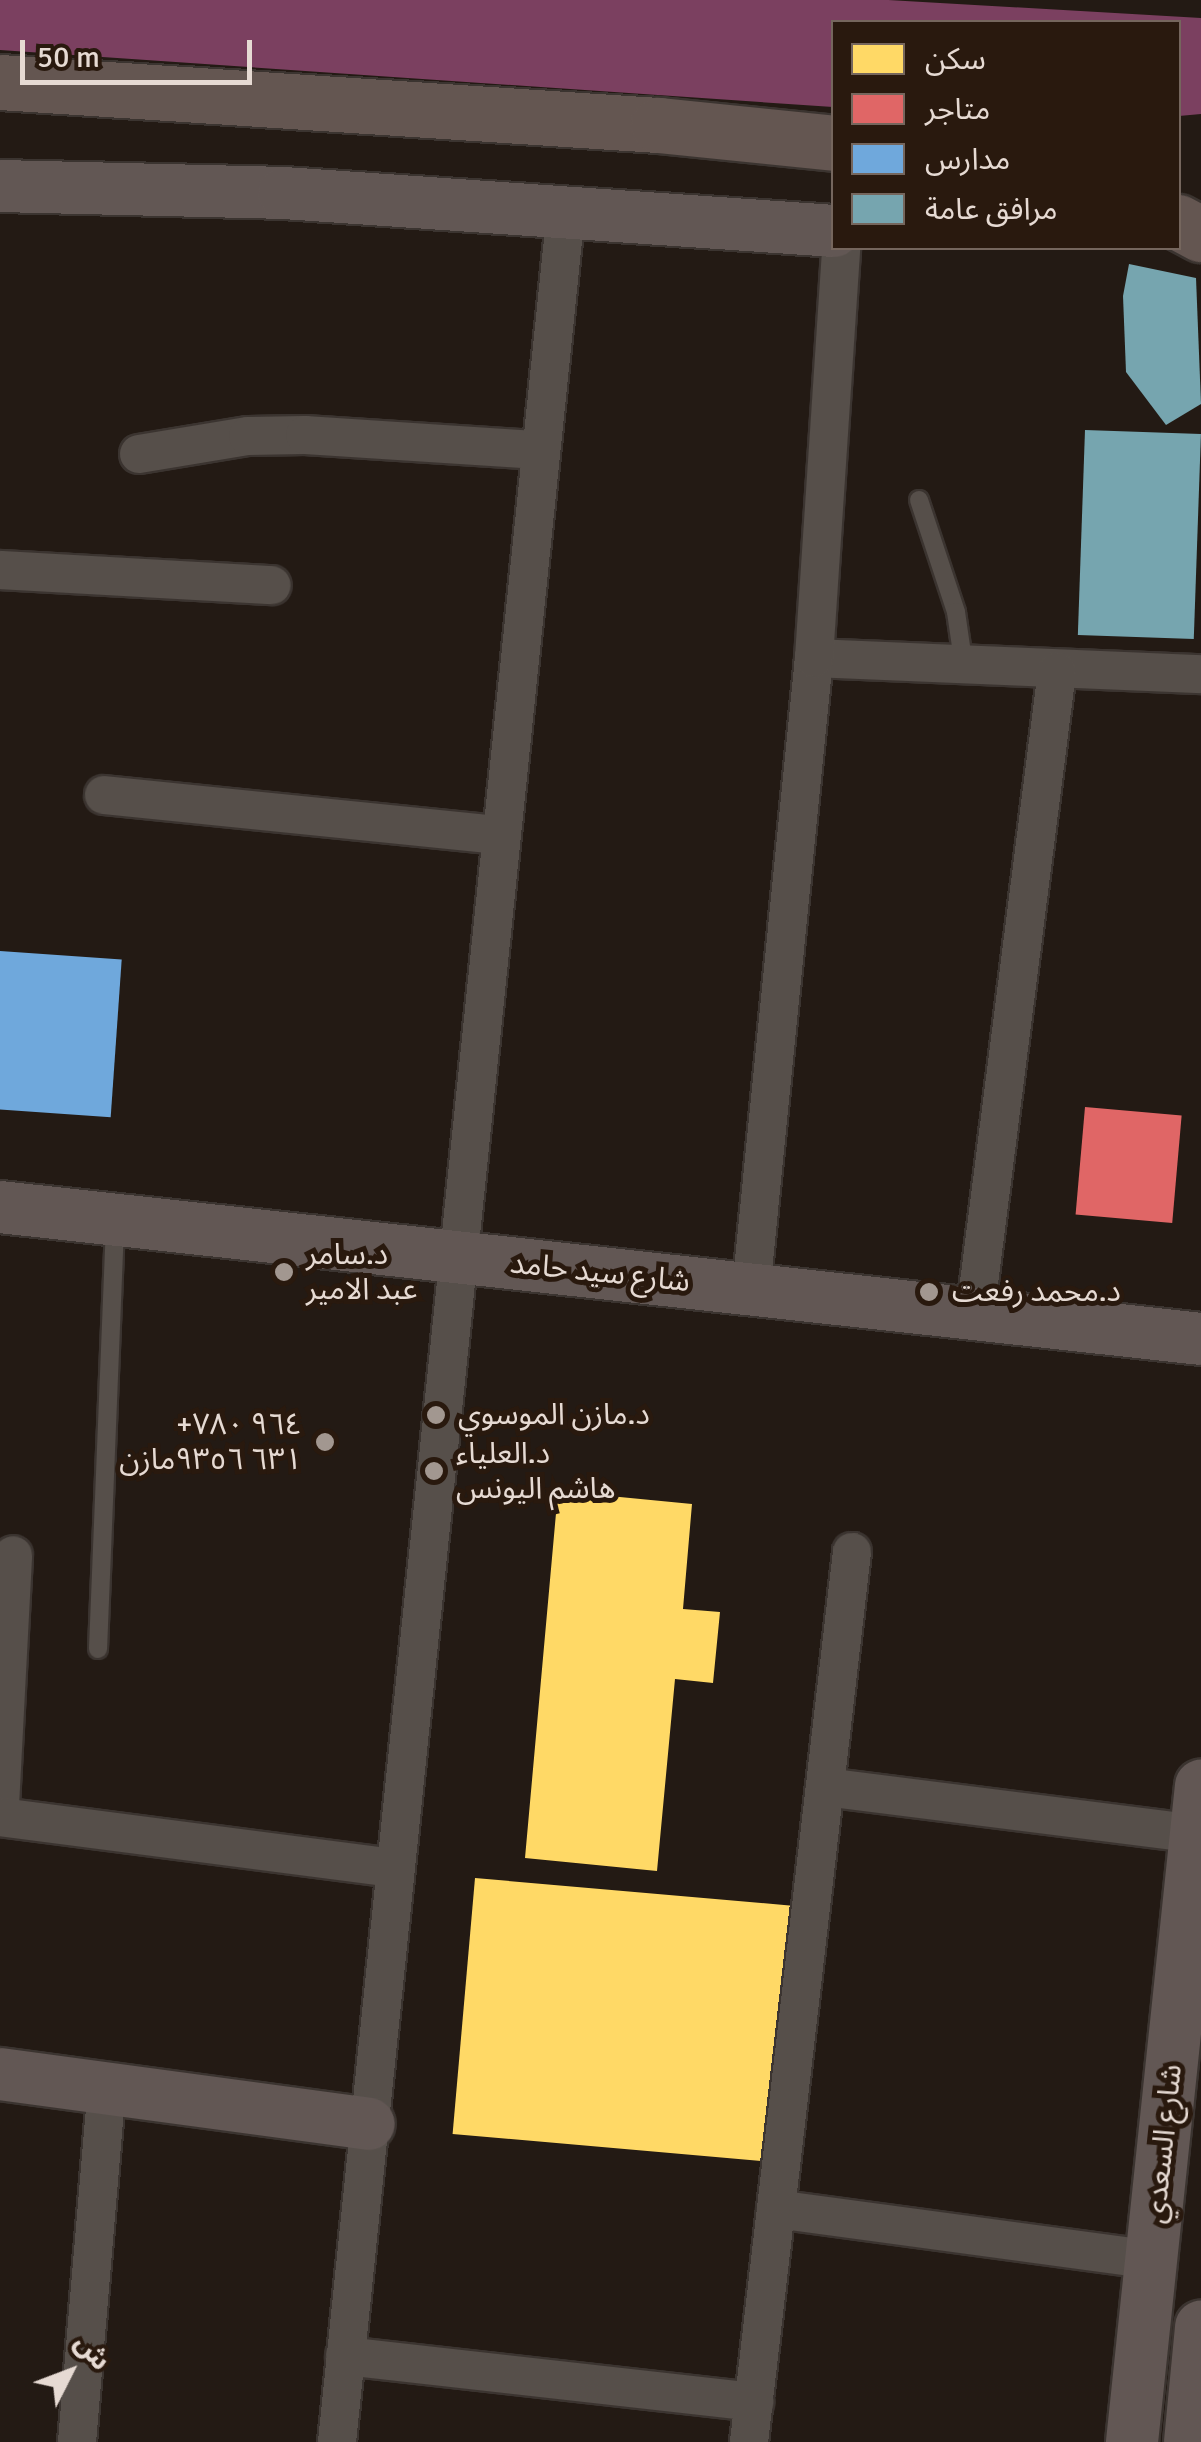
<!DOCTYPE html>
<meta charset="utf-8">
<style>
body{margin:0}
#map{position:relative;width:1201px;height:2442px;overflow:hidden;background:#231a14;font-family:Signika,"Noto Sans Arabic",sans-serif}
div>[style]{position:absolute}
[style*='--x']{left:calc(var(--x)*1px);top:calc(var(--y)*1px);width:calc(var(--w)*1px);rotate:calc(var(--a)*1deg)}
.water>*{inset:0;background:#7b4060}
.homes>*{inset:0;background:#ffd966;transform-origin:0 0}
.shops>*{inset:0;background:#e06666;transform-origin:0 0}
.schools>*{inset:0;background:#6fa8dc;transform-origin:0 0}
.public>*{inset:0;background:#76a5af;transform-origin:0 0}
.roads{filter:drop-shadow(2px 0 #3b3430) drop-shadow(-2px 0 #3b3430) drop-shadow(0 2px #3b3430) drop-shadow(0 -2px #3b3430)}
.lane>*{height:18px;margin:-9px;padding:0 9px;transform-origin:9px;border-radius:9px;background:#564f4a}
.street>*{height:38px;margin:-19px;padding:0 19px;transform-origin:19px;border-radius:19px;background:#564f4a}
.secondary>*{height:52px;margin:-26px;padding:0 26px;transform-origin:26px;border-radius:26px;background:#625754}
.primary>*{height:55px;margin:-27.5px;padding:0 27.5px;transform-origin:27.5px;border-radius:27.5px;background:#645651}
.dots>*{width:28px;height:28px;translate:-50% -50%;box-sizing:border-box;border:5px solid #29190e;border-radius:50%}
span{translate:-50% -50%;white-space:nowrap;text-align:center;line-height:1.15;-webkit-text-stroke:10px #29190e;paint-order:stroke}
.poi-label{font-size:30px;color:#e6dad3}
.left{translate:0 -50%;text-align:left}
.right{translate:-100% -50%;text-align:right}
.street-label{font-size:30px;color:#e6dad3}
.legend{position:absolute;left:831px;top:20px;width:350px;height:230px;box-sizing:border-box;background:#29190e;border:2px solid #75665d;margin:0;padding:12px 18px;list-style:none;font-size:30px;color:#e6dad3}
.legend li{display:flex;align-items:center;gap:20px;height:50px}
.legend b{width:50px;border:2px solid #75665d}
.north{position:absolute;left:20px;top:2322px;width:100px;height:100px;-webkit-text-stroke:8px #29190e;paint-order:stroke;rotate:48deg;font-size:28px;font-weight:700;line-height:40px;text-align:center;color:#e6dad3}
.north::after{content:'';display:block;margin:auto;width:35px;height:45px;background:#e6dad3;clip-path:polygon(50% 0,100% 100%,50% 72%,0 100%)}
.scale{position:absolute;left:20px;top:40px;width:232px;height:45px;box-sizing:border-box;border:5px solid #e6dad3;border-top:0;padding-left:12px;font-size:30px;line-height:35px;white-space:nowrap;color:#e6dad3;-webkit-text-stroke:8px #29190e;paint-order:stroke}
</style>
<div id="map">
<div class="water">
<div style="clip-path:polygon(0 0,888px 0,1201px 18px,1201px 114px,1179px 116px,1178px 22px,834px 22px,833px 107px,0 50px)"></div>
</div>
<div class="homes">
<div style="clip-path:polygon(558px 1491px,692px 1504px,683px 1609px,720px 1612px,713px 1683px,675px 1679px,657px 1871px,525px 1858px)"></div>
<div style="left:475px;top:1878px;width:324px;height:257px;rotate:5deg"></div>
</div>
<div class="shops">
<div style="left:1085px;top:1107px;width:97px;height:108px;rotate:5deg"></div>
</div>
<div class="schools">
<div style="left:0;top:951px;width:122px;height:158px;rotate:4deg"></div>
</div>
<div class="public">
<div style="clip-path:polygon(1129px 264px,1196px 278px,1201px 404px,1166px 425px,1126px 372px,1123px 296px)"></div>
<div style="left:1085px;top:430px;width:116px;height:205px;rotate:2deg"></div>
</div>
<div class="roads">
<div class="lane">
<div style="--x:919;--y:500;--w:118;--a:71.7"></div>
<div style="--x:956;--y:612;--w:49;--a:81.7"></div>
<div style="--x:98;--y:1649;--w:423;--a:-87.7"></div>
</div>
<div class="street">
<div style="--x:139;--y:454;--w:110;--a:-9.4"></div>
<div style="--x:248;--y:436;--w:57;--a:-1"></div>
<div style="--x:305;--y:435;--w:234;--a:3.7"></div>
<div style="--x:0;--y:570;--w:272;--a:3.2"></div>
<div style="--x:814;--y:658;--w:387;--a:2.4"></div>
<div style="--x:104;--y:795;--w:398;--a:5.8"></div>
<div style="--x:751;--y:1290;--w:635;--a:-84.31"></div>
<div style="--x:814;--y:658;--w:411;--a:-86.2"></div>
<div style="--x:975;--y:1314;--w:648;--a:-82.73"></div>
<div style="--x:825;--y:1787;--w:374;--a:7.2"></div>
<div style="--x:0;--y:1805;--w:250;--a:-87"></div>
<div style="--x:0;--y:1817;--w:398;--a:7.4"></div>
<div style="--x:776;--y:2209;--w:378;--a:7.7"></div>
<div style="--x:345;--y:2356;--w:412;--a:6.4"></div>
<div style="--x:77;--y:2442;--w:355;--a:-85.2"></div>
<div style="--x:337;--y:2442;--w:2242;--a:-84.14"></div>
<div style="--x:749;--y:2442;--w:896;--a:-83.4"></div>
</div>
<div class="secondary">
<div style="--x:0;--y:186;--w:284;--a:1.4"></div>
<div style="--x:284;--y:193;--w:551;--a:3.95"></div>
<div style="--x:0;--y:1207;--w:1208;--a:6.27"></div>
<div style="--x:0;--y:2074;--w:372;--a:7.7"></div>
<div style="--x:1132;--y:2442;--w:660;--a:-84"></div>
<div style="--x:1190;--y:2442;--w:116;--a:-84.5"></div>
</div>
<div class="primary">
<div style="--x:0;--y:82;--w:659;--a:3.74"></div>
<div style="--x:658;--y:125;--w:177;--a:5.8"></div>
<div style="--x:1178;--y:222;--w:26;--a:28"></div>
</div>
</div>
<div class="dots">
<div style="left:284px;top:1272px;background:#a29790"></div>
<div style="left:929px;top:1292px;background:#a29790"></div>
<div style="left:436px;top:1415px;background:#a29790"></div>
<div style="left:325px;top:1442px;background:#a29790"></div>
<div style="left:434px;top:1471px;background:#a29790"></div>
</div>
<div class="poi-label">
<span class="left" style="left:306px;top:1272px">د.سامر<br>عبد الامير</span>
<span class="left" style="left:952px;top:1292px">د.محمد رفعت</span>
<span class="left" style="left:458px;top:1415px">د.مازن الموسوي</span>
<span class="right" style="left:302px;top:1442px">+٩٦٤ ٧٨٠<br>٦٣١ ٩٣٥٦مازن</span>
<span class="left" style="left:456px;top:1471px">د.العلياء<br>هاشم اليونس</span>
</div>
<div class="street-label">
<span style="left:600px;top:1273px;rotate:6deg">شارع سيد حامد</span>
<span style="left:1164px;top:2144px;rotate:-84deg">شارع السعدي</span>
</div>
<ul class="legend">
<li><b style="height:28px;background:#ffd966"></b>سكن</li>
<li><b style="height:28px;background:#e06666"></b>متاجر</li>
<li><b style="height:28px;background:#6fa8dc"></b>مدارس</li>
<li><b style="height:28px;background:#76a5af"></b>مرافق عامة</li>
</ul>
<div class="north">ش</div>
<div class="scale">50 m</div>
</div>
